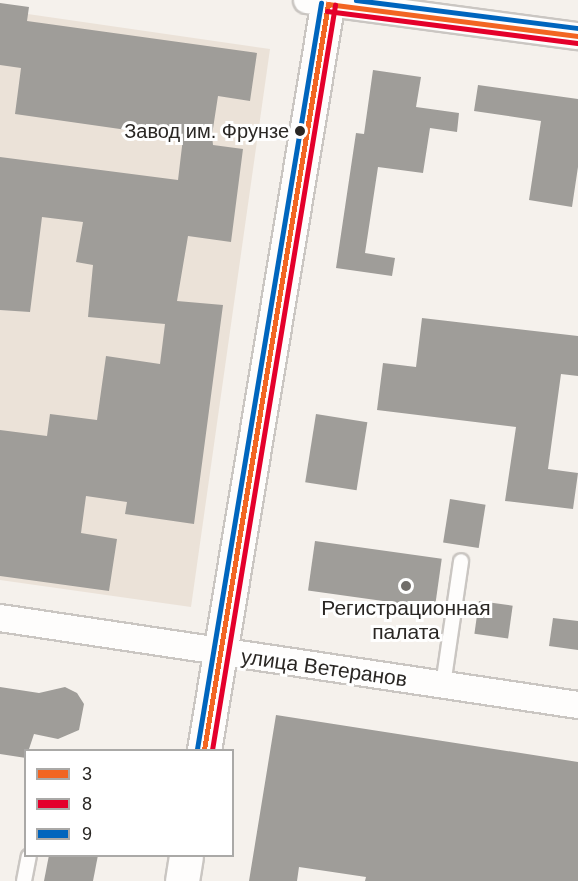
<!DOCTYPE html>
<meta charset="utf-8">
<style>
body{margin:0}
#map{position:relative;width:578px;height:881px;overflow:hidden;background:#f5f1ec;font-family:Helvetica,sans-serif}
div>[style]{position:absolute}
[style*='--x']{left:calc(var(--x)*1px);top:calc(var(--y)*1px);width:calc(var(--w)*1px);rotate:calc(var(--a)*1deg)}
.built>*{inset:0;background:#ebe2d8}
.building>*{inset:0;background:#9f9d99;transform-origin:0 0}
.roads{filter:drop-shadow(2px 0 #cac6c2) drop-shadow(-2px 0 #cac6c2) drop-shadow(0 2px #cac6c2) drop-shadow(0 -2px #cac6c2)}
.lane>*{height:14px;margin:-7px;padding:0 7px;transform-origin:7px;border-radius:7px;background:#fefdfc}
.street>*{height:26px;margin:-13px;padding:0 13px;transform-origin:13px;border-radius:13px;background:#fefdfc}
.secondary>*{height:33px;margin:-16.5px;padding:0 16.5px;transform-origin:16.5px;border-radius:16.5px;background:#fefdfc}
.bus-1>*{height:4.5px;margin:-2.25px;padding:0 2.25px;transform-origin:2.25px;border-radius:2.25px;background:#f26522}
.bus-2>*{height:4.5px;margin:-2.25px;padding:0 2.25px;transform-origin:2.25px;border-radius:2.25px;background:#e4002b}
.bus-3>*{height:4.5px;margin:-2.25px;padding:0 2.25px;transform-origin:2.25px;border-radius:2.25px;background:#0065bd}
.dots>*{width:16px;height:16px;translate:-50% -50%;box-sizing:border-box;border:3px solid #fff;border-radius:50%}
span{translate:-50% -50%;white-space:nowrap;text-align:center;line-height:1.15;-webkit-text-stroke:6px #fff;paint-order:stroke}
.bus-label{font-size:20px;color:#2a2724}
.right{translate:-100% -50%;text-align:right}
.poi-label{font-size:21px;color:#2a2724}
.street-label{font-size:21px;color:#2a2724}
.legend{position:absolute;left:24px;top:749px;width:210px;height:108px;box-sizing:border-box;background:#fff;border:2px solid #aaa9a7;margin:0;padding:8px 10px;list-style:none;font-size:18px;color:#2a2724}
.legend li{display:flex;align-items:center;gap:12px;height:30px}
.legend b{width:30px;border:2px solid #aaa9a7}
</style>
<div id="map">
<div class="built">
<div style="clip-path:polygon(0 10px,270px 49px,191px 607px,0 580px)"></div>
</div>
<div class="building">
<div style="clip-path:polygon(0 3px,29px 7px,27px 21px,257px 53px,250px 101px,218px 96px,212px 135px,213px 145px,243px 149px,231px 242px,188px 236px,177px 301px,223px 305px,194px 524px,125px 514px,127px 502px,86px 496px,81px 533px,117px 539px,109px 591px,0 576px,0 430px,47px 436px,50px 414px,97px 420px,106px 356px,160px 364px,165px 324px,88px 317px,93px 265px,76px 262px,83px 222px,42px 217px,30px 312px,0 310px,0 157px,178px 180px,183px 138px,15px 114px,21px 68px,0 65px)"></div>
<div style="clip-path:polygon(373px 70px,421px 77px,416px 107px,459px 113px,457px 132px,430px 128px,423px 173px,378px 167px,365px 253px,395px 258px,392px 276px,336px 268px,356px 133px,364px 134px)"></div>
<div style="clip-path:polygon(478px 85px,578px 99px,578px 167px,572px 207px,529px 200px,541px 121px,474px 111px)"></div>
<div style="clip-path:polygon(422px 318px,578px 336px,578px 376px,561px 374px,548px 469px,578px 473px,573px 509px,505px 501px,516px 427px,377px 410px,383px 363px,416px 367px)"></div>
<div style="left:316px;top:414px;width:52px;height:69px;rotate:9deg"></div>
<div style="left:450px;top:499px;width:36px;height:44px;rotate:9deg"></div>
<div style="left:315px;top:541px;width:128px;height:50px;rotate:8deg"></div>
<div style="left:479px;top:601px;width:34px;height:33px;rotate:8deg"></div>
<div style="clip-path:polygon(553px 618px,578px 621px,578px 650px,549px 646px)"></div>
<div style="clip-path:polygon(0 687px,39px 693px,65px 687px,77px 693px,84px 704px,79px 730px,58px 739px,34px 734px,26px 758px,0 754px)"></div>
<div style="clip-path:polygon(276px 715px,578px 762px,578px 881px,365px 881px,366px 877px,299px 867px,297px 881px,249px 881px)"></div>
<div style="clip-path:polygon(49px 855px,98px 855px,93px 881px,44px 881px)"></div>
</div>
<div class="roads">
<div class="lane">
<div style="--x:443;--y:685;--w:125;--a:-81.7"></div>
<div style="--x:24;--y:881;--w:25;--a:-79"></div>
</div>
<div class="street">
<div style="--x:307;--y:0;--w:273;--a:7.6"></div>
<div style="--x:0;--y:618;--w:585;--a:8.56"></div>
</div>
<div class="secondary">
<div style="--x:204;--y:750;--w:760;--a:-80.61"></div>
<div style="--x:182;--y:881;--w:25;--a:-81"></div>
</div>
</div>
<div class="bus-1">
<div style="--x:328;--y:4;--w:252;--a:7.3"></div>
<div style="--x:204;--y:750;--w:756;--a:-80.56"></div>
</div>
<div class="bus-2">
<div style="--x:327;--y:11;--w:252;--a:7.3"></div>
<div style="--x:212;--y:750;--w:755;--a:-80.62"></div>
</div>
<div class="bus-3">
<div style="--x:356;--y:0;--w:224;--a:7.2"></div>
<div style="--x:197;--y:749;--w:756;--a:-80.56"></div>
</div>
<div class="dots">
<div style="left:300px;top:131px;background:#2a2724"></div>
<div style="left:406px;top:586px;background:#716e6a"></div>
</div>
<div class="bus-label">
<span class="right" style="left:289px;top:131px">Завод им. Фрунзе</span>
</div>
<div class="poi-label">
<span style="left:406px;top:620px">Регистрационная<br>палата</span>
</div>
<div class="street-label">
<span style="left:324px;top:668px;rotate:8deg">улица Ветеранов</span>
</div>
<ul class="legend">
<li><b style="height:8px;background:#f26522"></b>3</li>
<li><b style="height:8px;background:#e4002b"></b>8</li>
<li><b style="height:8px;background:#0065bd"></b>9</li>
</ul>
</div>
